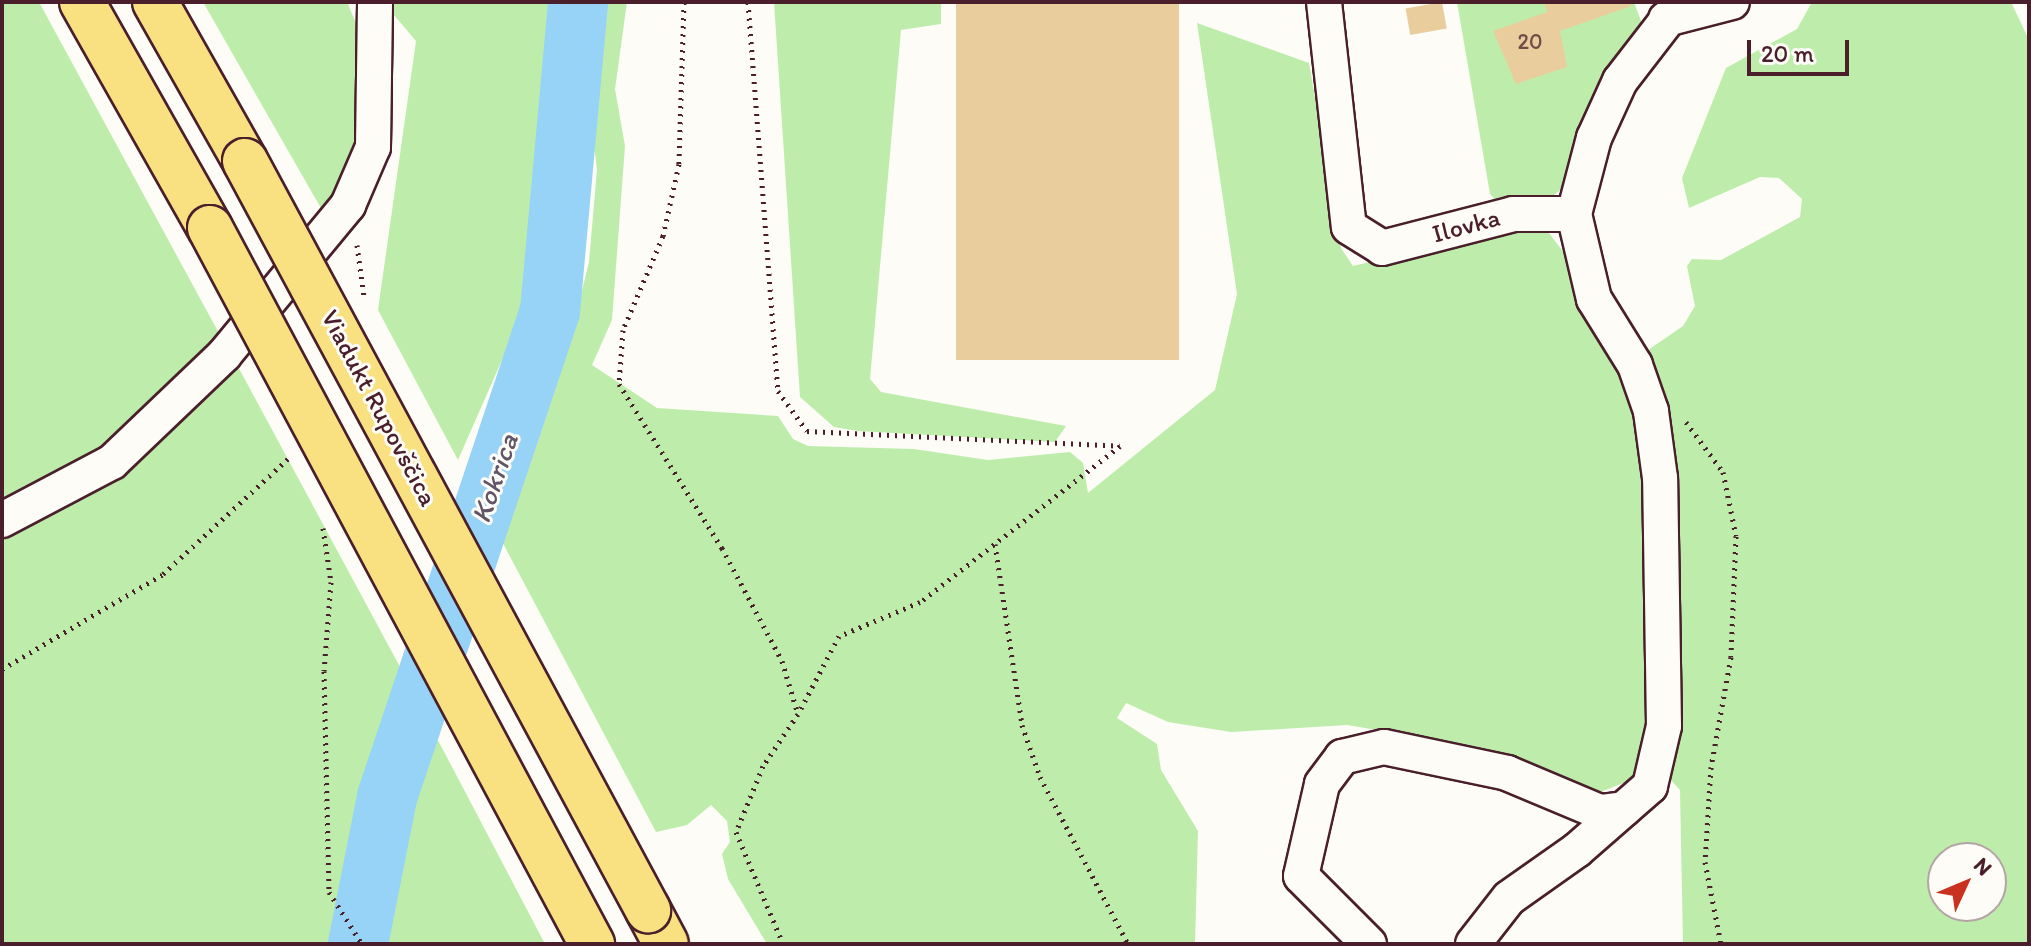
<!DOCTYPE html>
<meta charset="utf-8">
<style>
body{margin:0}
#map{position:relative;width:2031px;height:946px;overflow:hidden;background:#fdfcf7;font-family:Itim,sans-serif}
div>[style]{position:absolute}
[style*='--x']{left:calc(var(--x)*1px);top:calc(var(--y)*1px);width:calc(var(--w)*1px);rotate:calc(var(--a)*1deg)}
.green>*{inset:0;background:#beedab}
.river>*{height:60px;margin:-30px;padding:0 30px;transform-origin:30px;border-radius:30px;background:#97d2f7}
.building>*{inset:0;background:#eacd9d;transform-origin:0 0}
.path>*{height:5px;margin-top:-2.5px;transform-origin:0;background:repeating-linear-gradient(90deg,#4a1f2b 0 2px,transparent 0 8px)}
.roads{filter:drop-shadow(2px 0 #4a1f2b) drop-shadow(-2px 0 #4a1f2b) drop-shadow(0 2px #4a1f2b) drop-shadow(0 -2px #4a1f2b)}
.minor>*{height:34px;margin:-17px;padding:0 17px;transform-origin:17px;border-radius:17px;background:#fdfcf7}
.highway>*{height:44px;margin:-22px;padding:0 22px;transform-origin:22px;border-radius:22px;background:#f9e181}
.bridges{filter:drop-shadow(2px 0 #4a1f2b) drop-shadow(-2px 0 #4a1f2b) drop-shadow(0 2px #4a1f2b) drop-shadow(0 -2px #4a1f2b)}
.highway-bridge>*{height:44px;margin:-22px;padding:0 22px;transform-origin:22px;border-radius:22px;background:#f9e181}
span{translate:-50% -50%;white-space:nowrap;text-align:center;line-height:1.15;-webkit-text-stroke:6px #fdfcf7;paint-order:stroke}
.number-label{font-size:22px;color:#724a48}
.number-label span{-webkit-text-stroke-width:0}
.street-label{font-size:26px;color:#4a1f2b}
.water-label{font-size:28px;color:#615568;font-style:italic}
.frame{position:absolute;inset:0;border:4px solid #4a1f2b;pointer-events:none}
.north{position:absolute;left:1927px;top:842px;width:80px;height:80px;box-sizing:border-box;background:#fdfcf7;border:2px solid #b5a4a5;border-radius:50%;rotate:46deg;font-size:22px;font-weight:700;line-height:32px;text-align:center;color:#4a1f2b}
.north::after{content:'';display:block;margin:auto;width:28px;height:36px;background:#c8321e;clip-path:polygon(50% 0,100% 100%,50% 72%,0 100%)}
.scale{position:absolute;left:1747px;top:40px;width:102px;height:36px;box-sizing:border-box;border:4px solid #4a1f2b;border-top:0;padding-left:10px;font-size:24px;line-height:28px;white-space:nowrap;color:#4a1f2b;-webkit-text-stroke:6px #fdfcf7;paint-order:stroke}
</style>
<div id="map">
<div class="green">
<div style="clip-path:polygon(2px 2px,39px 2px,221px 337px,100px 449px,2px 505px)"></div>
<div style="clip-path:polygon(203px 2px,348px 4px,358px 28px,361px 143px,326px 217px)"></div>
<div style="clip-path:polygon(383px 2px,552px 2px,536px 230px,524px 310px,458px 460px,378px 310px,416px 41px)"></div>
<div style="clip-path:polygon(600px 2px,627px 2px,615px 89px,625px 146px,612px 320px,592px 365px,657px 408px,778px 416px,793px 439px,808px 446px,914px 449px,988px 460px,1070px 452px,1083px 463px,1088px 493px,1215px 390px,1237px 294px,1197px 23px,1309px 63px,1341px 248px,1353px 266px,1512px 228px,1545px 228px,1572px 263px,1641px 411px,1654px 715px,1634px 779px,1595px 794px,1458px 743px,1347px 725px,1231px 732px,1168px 722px,1126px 703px,1117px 718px,1157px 744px,1161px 770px,1198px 831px,1195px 944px,767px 944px,728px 879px,722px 854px,730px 842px,727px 821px,711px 805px,687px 825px,656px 832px,497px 532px,571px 335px,589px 262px,597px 170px,589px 102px)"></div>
<div style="clip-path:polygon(774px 2px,941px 2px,941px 24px,901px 30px,870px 379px,881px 392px,1066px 426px,1055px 442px,858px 431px,834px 427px,800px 397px)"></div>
<div style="clip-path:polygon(1457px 2px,1634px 2px,1644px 29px,1575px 177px,1545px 203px,1502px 207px,1490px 194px)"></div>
<div style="clip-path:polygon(evenodd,1812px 2px,2011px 2px,2029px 40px,2029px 944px,1683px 944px,1680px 790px,1666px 775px,1638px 357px,1683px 326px,1695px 306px,1687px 266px,1692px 259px,1721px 260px,1800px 217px,1802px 199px,1779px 178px,1760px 177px,1689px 208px,1682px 178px,1726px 68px,1797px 29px,1812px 2px,1943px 858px,1991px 858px,1991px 906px,1943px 906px,1943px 858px)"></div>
<div style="clip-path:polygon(236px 363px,406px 678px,350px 894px,347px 944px,2px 944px,2px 535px,118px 476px)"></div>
<div style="clip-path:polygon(430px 725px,545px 944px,366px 944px)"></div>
</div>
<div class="river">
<div style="--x:358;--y:944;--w:150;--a:-78.8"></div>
<div style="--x:387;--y:797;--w:513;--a:-71.46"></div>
<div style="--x:550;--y:311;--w:310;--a:-84.8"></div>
</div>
<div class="building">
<div style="left:956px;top:2px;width:223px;height:358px"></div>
<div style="left:1442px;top:2px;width:27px;height:37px;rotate:80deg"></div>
<div style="clip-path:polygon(1544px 2px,1631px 2px,1631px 6px,1560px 31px,1567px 67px,1516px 84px,1493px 31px,1547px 12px)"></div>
</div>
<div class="path">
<div style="--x:684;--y:2;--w:162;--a:91.8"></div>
<div style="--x:679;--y:164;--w:74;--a:102.5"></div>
<div style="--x:663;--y:236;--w:102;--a:113.1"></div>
<div style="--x:623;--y:330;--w:54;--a:94.2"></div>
<div style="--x:619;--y:384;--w:194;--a:57.9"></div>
<div style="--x:722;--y:548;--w:128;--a:62"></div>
<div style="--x:782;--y:661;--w:55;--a:73.2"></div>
<div style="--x:798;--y:714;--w:63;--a:123.9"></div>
<div style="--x:763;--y:766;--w:71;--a:112.2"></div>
<div style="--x:736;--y:832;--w:121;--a:67.2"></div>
<div style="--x:748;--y:2;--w:390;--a:85.6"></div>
<div style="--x:778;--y:391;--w:49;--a:54.1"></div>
<div style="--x:807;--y:431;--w:313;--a:2.7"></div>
<div style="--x:1120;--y:446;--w:254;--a:142"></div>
<div style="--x:920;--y:602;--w:88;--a:157.2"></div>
<div style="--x:839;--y:636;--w:88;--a:117.7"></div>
<div style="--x:357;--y:245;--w:52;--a:82.3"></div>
<div style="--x:1686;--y:422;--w:62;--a:53.5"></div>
<div style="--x:1723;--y:472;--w:65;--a:78.5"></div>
<div style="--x:1736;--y:536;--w:121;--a:92.4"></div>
<div style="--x:1731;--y:657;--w:112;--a:100.3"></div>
<div style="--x:1711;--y:767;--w:95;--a:93.6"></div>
<div style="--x:1705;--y:862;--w:84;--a:79"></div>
<div style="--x:323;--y:528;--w:55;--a:81.6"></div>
<div style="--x:331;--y:582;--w:89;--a:94.5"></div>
<div style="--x:324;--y:671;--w:221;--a:88.7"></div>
<div style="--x:329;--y:892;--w:62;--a:57.6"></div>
<div style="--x:995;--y:544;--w:183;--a:81.5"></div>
<div style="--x:1022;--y:725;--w:55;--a:70.9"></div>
<div style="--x:1040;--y:777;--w:189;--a:62.2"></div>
<div style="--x:2;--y:669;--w:187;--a:-30.5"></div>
<div style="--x:163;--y:574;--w:174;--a:-42.7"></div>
</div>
<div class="roads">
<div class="minor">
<div style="--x:1324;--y:2;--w:226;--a:83.7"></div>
<div style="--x:1349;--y:227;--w:39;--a:32"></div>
<div style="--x:1382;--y:248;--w:135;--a:-14.5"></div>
<div style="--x:1513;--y:214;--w:61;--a:0"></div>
<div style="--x:1574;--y:214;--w:79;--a:-75.3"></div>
<div style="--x:1594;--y:138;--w:63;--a:-65.5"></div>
<div style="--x:1620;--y:81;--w:100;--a:-52.3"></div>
<div style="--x:1666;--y:19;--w:68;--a:-14.4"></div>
<div style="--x:2;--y:520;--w:124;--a:-27.8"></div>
<div style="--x:112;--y:462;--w:155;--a:-43.7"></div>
<div style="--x:224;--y:355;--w:195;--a:-50.4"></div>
<div style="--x:348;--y:205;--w:63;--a:-66.7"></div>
<div style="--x:373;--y:147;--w:145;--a:-89.2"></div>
<div style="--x:1369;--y:944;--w:96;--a:-135"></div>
<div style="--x:1301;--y:876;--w:94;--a:-77.1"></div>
<div style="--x:1322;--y:784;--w:34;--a:-53"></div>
<div style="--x:1342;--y:757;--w:43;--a:-13.4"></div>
<div style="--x:1384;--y:747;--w:126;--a:11.9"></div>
<div style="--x:1507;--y:773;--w:101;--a:22.8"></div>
<div style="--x:1600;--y:812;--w:24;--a:-7"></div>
<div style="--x:1473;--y:944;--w:58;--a:-52"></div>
<div style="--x:1509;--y:898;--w:83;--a:-35.2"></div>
<div style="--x:1577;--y:850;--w:97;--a:-41.2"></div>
<div style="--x:1650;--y:786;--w:62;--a:-76.9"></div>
<div style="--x:1664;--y:726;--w:248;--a:-90.9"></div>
<div style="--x:1660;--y:478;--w:68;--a:-97.7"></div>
<div style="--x:1651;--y:411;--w:49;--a:-109.2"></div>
<div style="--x:1635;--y:365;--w:78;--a:-121.8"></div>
<div style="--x:1594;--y:299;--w:87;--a:-103.2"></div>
</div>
<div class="highway">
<div style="--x:82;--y:2;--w:260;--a:60.5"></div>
<div style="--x:155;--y:2;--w:183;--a:60.5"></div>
<div style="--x:648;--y:910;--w:38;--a:62"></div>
</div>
</div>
<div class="bridges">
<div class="highway-bridge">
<div style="--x:245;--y:161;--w:851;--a:61.72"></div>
<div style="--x:210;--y:228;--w:812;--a:61.92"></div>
</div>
</div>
<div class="number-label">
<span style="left:1530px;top:42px">20</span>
</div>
<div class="street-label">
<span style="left:1466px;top:226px;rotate:-15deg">Ilovka</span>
<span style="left:379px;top:408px;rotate:62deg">Viadukt Rupovščica</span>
</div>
<div class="water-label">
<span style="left:494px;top:478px;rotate:-71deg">Kokrica</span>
</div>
<div class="frame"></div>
<div class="north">N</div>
<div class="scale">20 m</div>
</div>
